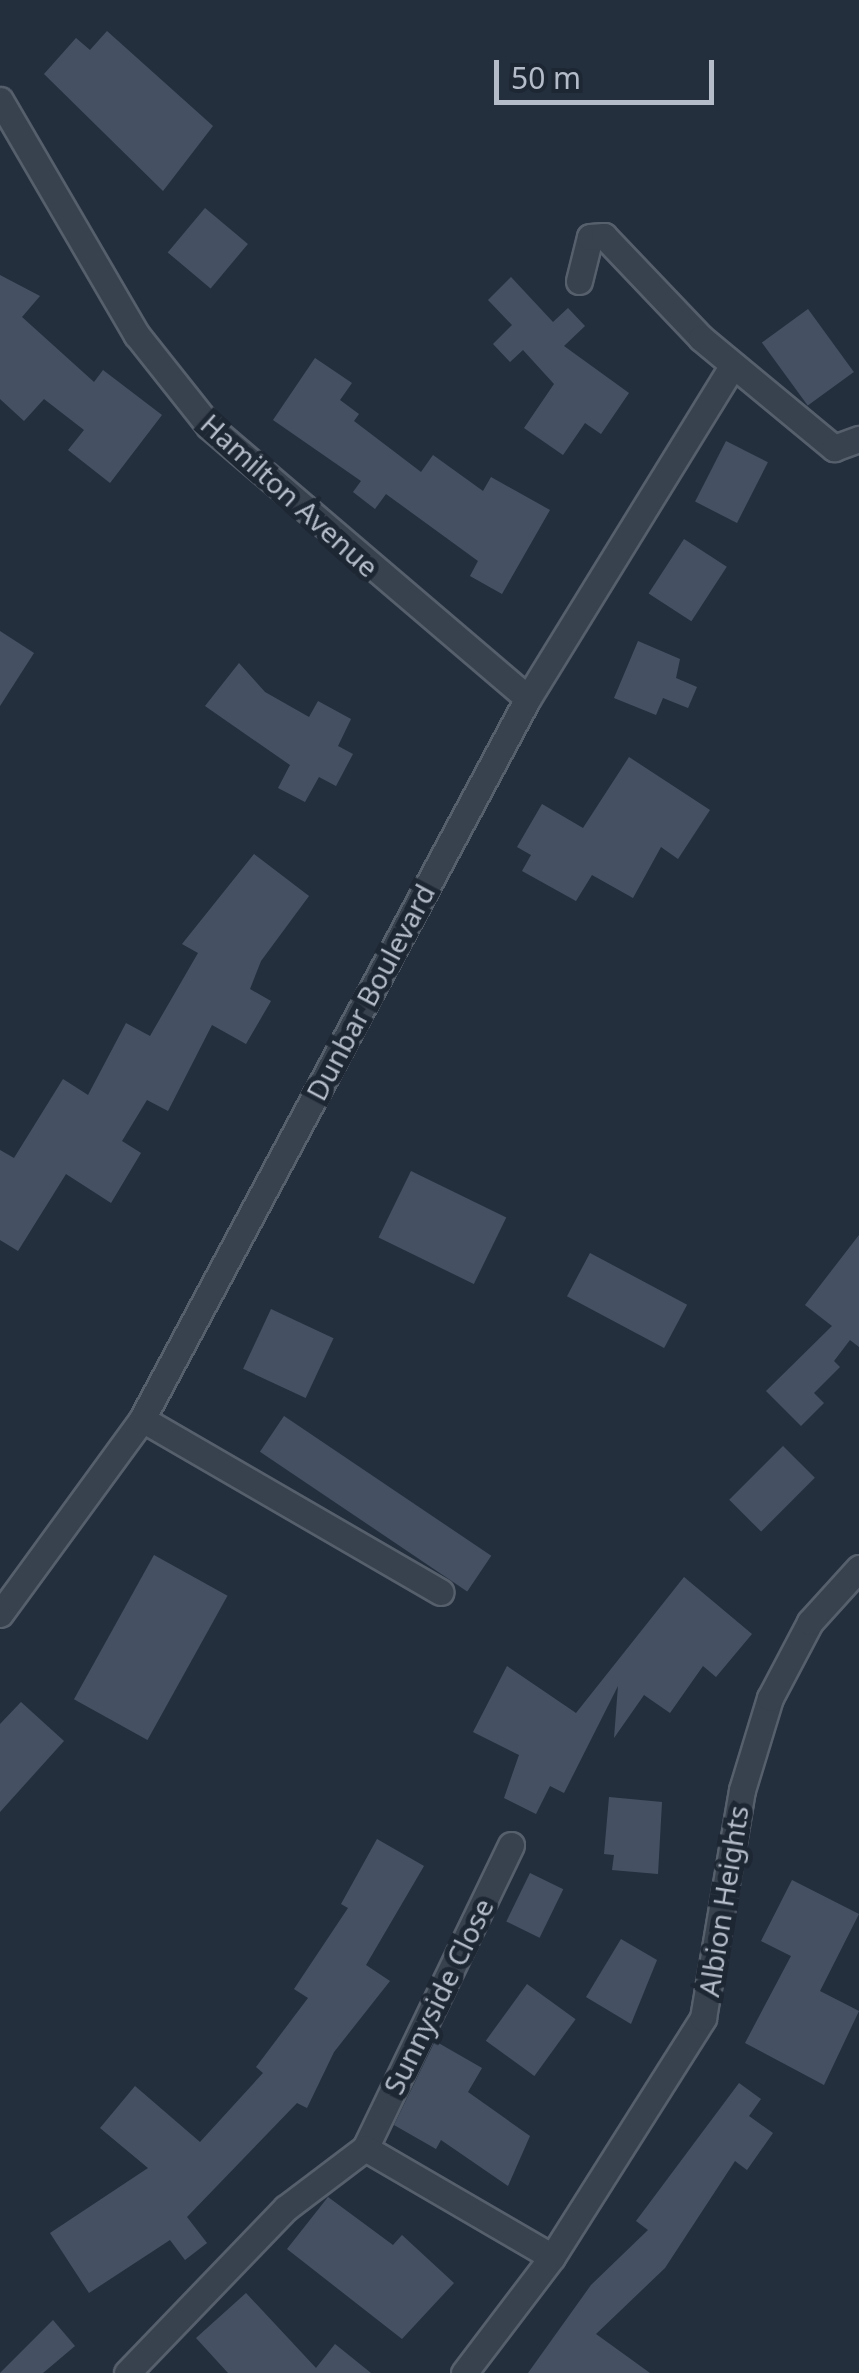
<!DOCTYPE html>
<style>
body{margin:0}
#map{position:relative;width:859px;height:2373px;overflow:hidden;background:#242f3e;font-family:"Noto Sans",sans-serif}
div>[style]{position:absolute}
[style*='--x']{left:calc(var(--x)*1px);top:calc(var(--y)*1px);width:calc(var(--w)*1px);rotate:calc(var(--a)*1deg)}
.building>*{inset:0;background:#455162;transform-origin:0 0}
.roads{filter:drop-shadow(2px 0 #565f6c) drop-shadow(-2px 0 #565f6c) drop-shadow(0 2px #565f6c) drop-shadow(0 -2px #565f6c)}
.street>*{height:25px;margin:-12.5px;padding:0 12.5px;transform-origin:12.5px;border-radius:12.5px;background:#38414e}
span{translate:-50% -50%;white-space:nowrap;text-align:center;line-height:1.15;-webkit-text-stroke:10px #1d2633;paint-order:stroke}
.street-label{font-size:28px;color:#b4bcc9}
.scale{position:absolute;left:494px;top:60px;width:220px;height:45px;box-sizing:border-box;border:5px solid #b4bcc9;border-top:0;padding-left:12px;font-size:30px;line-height:35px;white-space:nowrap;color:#b4bcc9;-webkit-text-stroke:8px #1d2633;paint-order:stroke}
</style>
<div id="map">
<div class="building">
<div style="clip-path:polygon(107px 31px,213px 126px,163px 191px,44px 74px,76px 38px,90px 50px)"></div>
<div style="left:205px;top:208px;width:56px;height:58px;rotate:40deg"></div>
<div style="clip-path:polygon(0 275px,40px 296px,22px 317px,94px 382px,103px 370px,162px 415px,110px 483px,68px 450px,84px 430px,44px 399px,24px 421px,0 399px)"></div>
<div style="clip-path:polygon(511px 277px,553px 322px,568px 308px,585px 326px,564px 346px,629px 393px,601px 434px,585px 423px,563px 455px,524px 428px,554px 384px,523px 350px,510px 362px,493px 344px,512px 325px,488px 300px)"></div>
<div style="left:808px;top:309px;width:78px;height:57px;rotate:54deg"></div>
<div style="clip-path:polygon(315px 358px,352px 383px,340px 400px,359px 414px,354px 421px,421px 472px,433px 455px,483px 491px,491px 477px,550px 510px,502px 594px,470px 576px,478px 561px,386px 494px,375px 509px,353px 492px,361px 481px,273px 420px)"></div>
<div style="left:726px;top:441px;width:47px;height:68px;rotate:27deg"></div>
<div style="left:684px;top:539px;width:51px;height:65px;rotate:33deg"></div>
<div style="clip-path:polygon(0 631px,34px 653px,0 706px)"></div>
<div style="clip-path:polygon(638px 641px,680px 659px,676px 678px,697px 687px,688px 708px,663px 698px,656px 715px,614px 698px)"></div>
<div style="clip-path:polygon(239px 663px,265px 692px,309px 717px,318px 701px,351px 719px,338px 746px,353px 754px,336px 786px,319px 777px,305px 802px,278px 788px,290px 765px,205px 706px)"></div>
<div style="clip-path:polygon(629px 757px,710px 810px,678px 859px,661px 847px,633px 898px,592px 875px,576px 901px,522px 871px,531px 855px,517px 847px,542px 804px,583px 828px)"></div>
<div style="clip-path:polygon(254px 854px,309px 896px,261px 961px,250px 989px,271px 1001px,246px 1044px,212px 1025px,168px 1111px,147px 1100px,122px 1141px,141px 1153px,111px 1203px,66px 1174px,18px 1251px,0 1240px,0 1150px,14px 1158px,63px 1079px,88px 1095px,126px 1023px,150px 1036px,198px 953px,182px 944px)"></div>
<div style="left:411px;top:1171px;width:106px;height:74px;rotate:26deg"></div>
<div style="clip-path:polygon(859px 1235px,859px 1347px,850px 1340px,834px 1361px,840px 1367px,814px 1393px,824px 1403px,801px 1426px,766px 1391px,832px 1326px,805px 1305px)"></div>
<div style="left:590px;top:1253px;width:110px;height:49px;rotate:28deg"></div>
<div style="left:271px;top:1309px;width:69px;height:66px;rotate:25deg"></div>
<div style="left:284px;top:1416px;width:250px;height:43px;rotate:34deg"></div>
<div style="left:783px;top:1446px;width:45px;height:76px;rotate:45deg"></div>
<div style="left:154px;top:1555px;width:84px;height:165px;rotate:29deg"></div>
<div style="clip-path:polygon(684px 1577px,752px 1634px,716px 1677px,703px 1666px,670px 1713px,644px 1695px,614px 1738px,618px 1686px,564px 1793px,550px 1786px,536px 1814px,504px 1798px,519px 1755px,473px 1732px,507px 1666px,576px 1713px)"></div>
<div style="clip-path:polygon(21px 1702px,64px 1741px,0 1812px,0 1724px)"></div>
<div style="clip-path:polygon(609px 1797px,662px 1802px,658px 1874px,612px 1870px,614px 1855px,604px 1854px)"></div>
<div style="clip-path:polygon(377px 1839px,424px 1866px,366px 1965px,390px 1981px,334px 2052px,307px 2108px,297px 2103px,187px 2217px,207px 2243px,185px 2260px,170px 2240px,89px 2293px,50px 2233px,148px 2168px,100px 2128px,135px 2086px,200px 2142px,263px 2073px,256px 2067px,308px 1998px,294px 1989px,348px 1908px,341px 1904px)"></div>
<div style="left:530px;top:1873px;width:37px;height:54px;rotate:26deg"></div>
<div style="clip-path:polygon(792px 1880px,859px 1914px,820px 1991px,859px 2011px,824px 2085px,745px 2043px,791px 1956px,761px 1941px)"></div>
<div style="clip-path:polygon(621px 1939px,657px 1960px,631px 2024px,586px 1997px)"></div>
<div style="left:527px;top:1984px;width:60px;height:70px;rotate:36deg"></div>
<div style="clip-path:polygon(435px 2041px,482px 2068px,468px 2092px,530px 2136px,508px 2186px,441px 2140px,436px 2149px,394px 2125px)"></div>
<div style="clip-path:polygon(739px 2083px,761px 2099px,749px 2116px,773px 2133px,747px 2170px,735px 2161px,665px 2268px,596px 2334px,650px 2373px,528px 2373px,591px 2285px,648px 2230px,636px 2221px)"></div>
<div style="clip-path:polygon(328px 2197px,393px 2245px,402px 2235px,454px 2283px,402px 2339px,287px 2249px)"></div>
<div style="clip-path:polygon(246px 2293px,316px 2368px,335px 2344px,371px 2373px,228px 2373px,196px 2338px)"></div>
<div style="clip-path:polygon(53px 2320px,75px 2346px,43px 2373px,0 2373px)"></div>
</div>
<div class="roads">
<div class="street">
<div style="--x:0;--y:100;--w:272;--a:59.8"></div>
<div style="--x:137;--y:335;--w:116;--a:51.6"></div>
<div style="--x:209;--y:426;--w:419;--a:40.5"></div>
<div style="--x:579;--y:281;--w:45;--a:-76"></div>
<div style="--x:590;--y:237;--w:14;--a:-4"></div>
<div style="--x:604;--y:236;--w:141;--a:46.4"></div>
<div style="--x:701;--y:338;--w:173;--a:39.6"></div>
<div style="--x:834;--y:448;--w:27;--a:-20"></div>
<div style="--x:142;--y:1419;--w:345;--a:30.1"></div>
<div style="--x:0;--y:1614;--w:241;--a:-53.9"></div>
<div style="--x:142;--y:1419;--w:818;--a:-61.84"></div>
<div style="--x:528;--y:698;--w:391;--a:-58.4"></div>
<div style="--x:511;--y:1845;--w:336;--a:115.7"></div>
<div style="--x:365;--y:2148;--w:216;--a:30.2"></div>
<div style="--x:127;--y:2373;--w:229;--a:-46.1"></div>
<div style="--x:286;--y:2208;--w:99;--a:-37.2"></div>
<div style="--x:464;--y:2373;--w:146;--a:-52.8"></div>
<div style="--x:552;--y:2257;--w:283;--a:-57.7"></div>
<div style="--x:703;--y:2018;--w:231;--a:-80.3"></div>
<div style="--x:742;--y:1790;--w:96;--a:-73.1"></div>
<div style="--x:770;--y:1698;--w:86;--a:-62.2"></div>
<div style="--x:810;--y:1622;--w:73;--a:-47.8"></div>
</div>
</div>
<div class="street-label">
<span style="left:290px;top:495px;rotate:42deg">Hamilton Avenue</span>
<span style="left:370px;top:992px;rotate:-62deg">Dunbar Boulevard</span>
<span style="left:723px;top:1901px;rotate:-81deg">Albion Heights</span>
<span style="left:438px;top:1996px;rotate:-64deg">Sunnyside Close</span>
</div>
<div class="scale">50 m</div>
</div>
